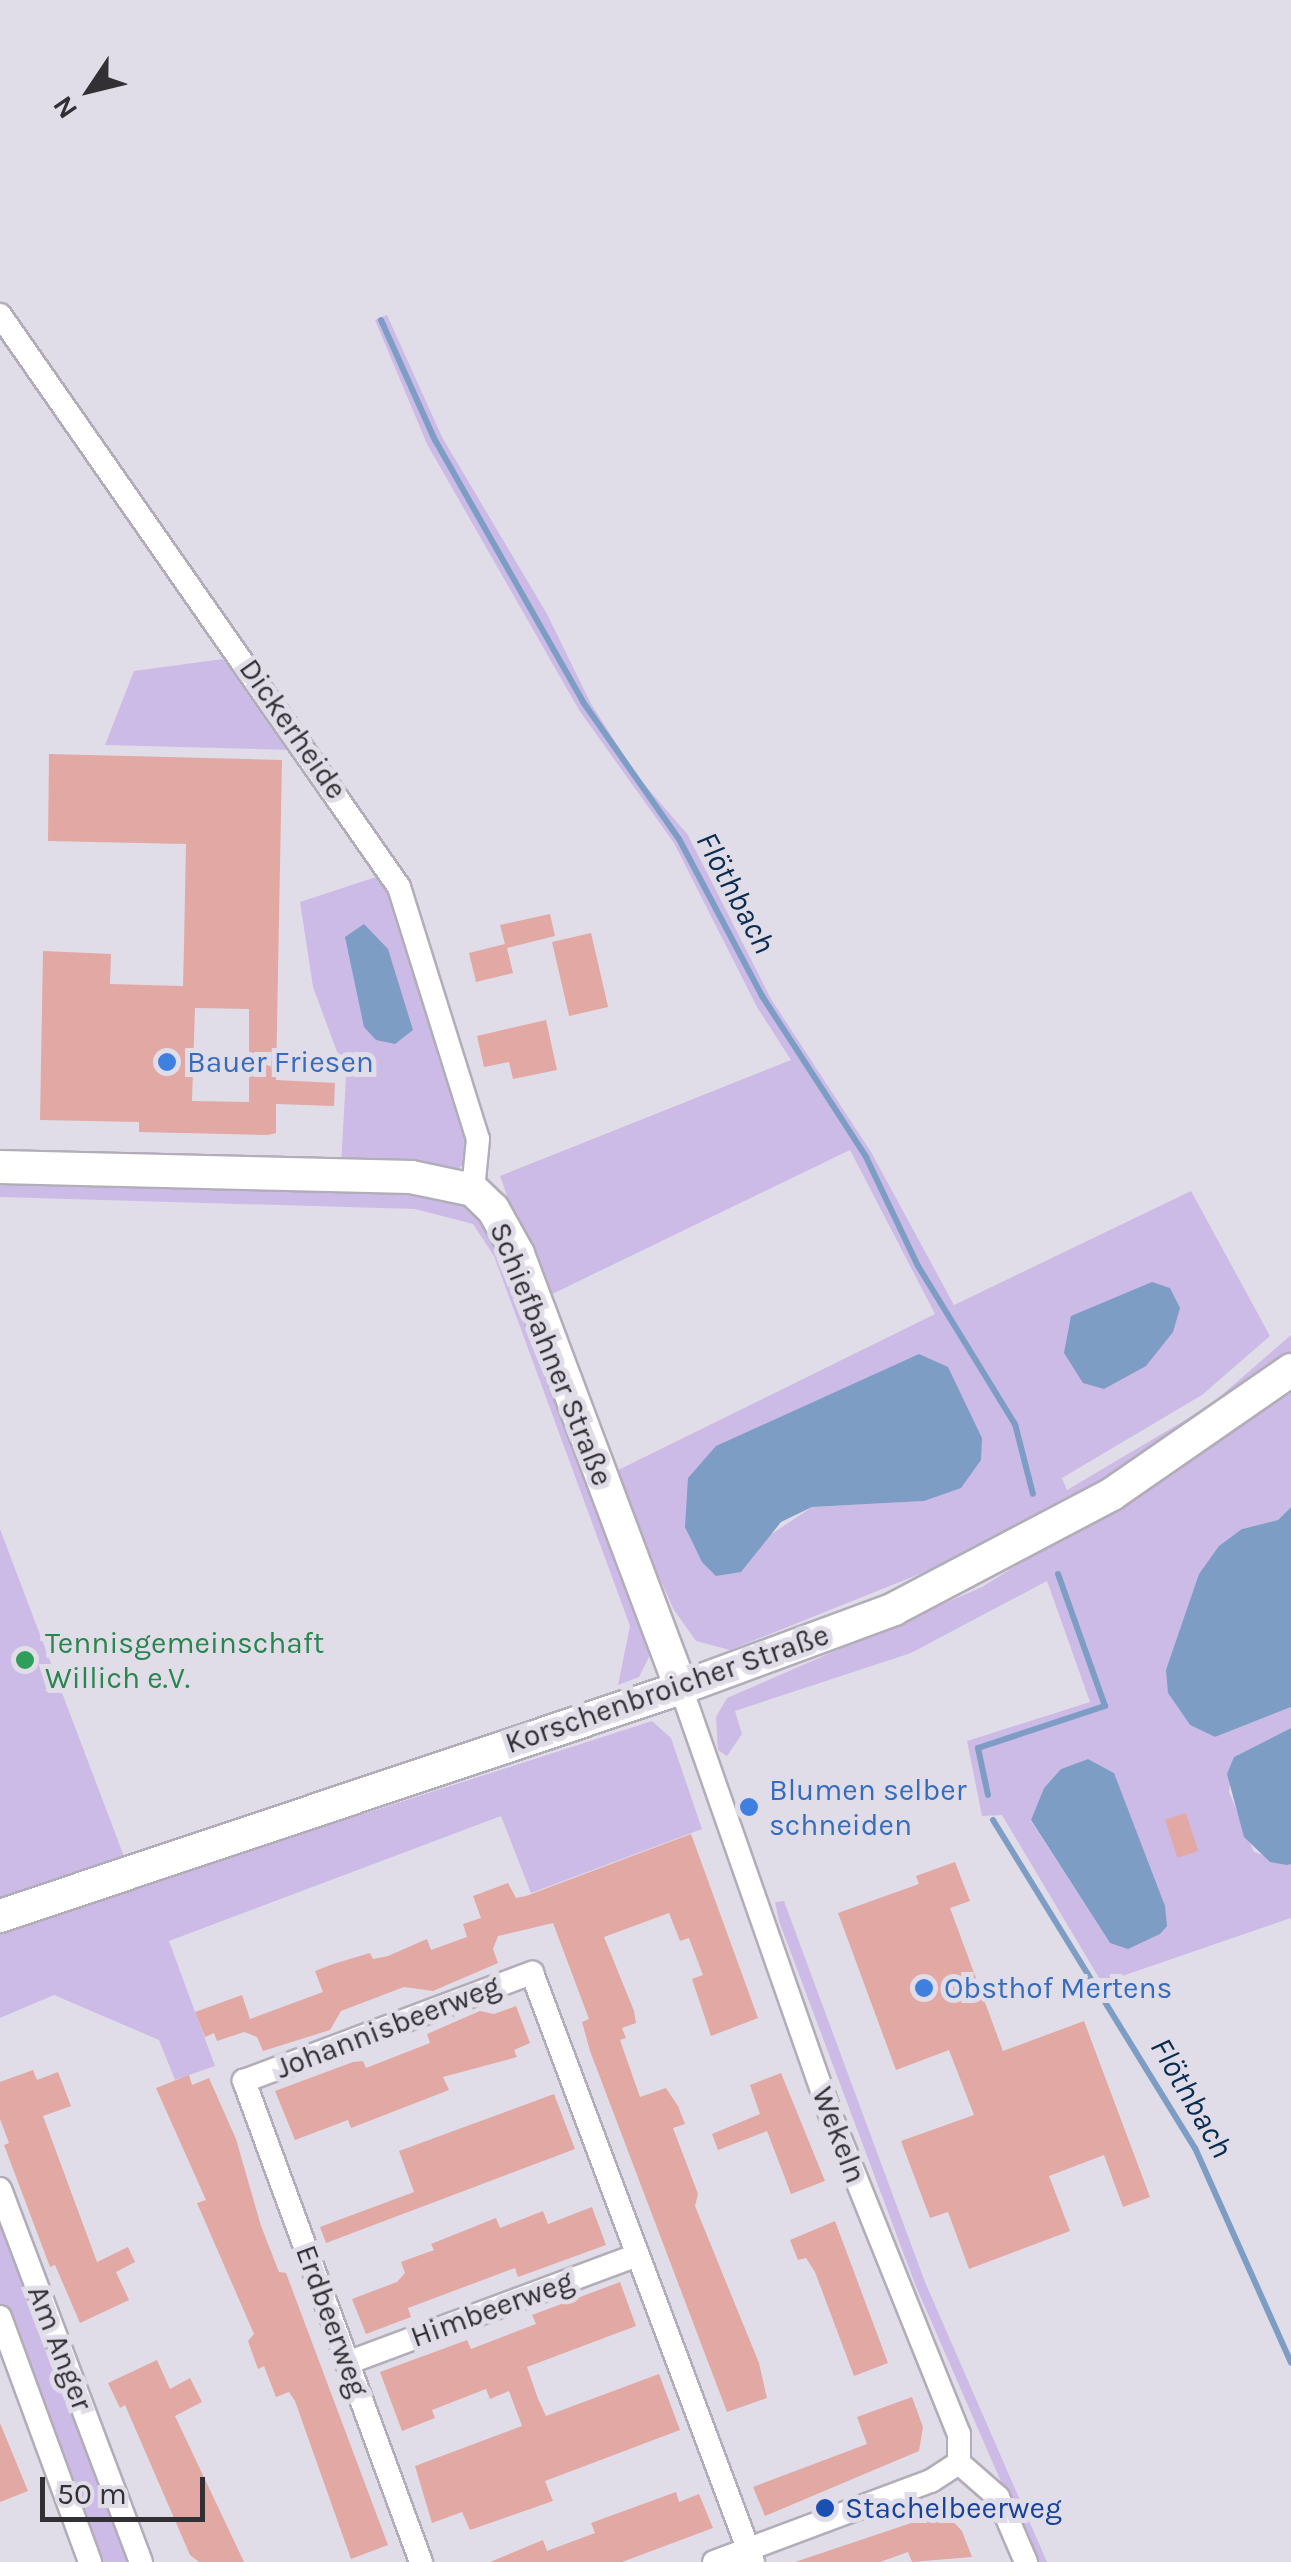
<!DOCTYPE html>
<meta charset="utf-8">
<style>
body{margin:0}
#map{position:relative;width:1291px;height:2562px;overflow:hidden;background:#e1dde8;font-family:Karla,sans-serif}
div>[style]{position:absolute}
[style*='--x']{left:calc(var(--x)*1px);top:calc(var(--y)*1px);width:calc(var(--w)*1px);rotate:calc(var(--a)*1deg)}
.green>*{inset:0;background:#cdbbe7}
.water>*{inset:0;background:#7d9dc4}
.stream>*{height:6px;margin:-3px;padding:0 3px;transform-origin:3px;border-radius:3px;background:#7d9dc4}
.building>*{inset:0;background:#e2a8a3;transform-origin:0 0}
.roads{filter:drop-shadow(2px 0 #b2adb8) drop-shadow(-2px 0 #b2adb8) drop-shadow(0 2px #b2adb8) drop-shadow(0 -2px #b2adb8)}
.street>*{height:22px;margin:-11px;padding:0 11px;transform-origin:11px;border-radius:11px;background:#fff}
.secondary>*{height:32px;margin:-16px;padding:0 16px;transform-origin:16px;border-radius:16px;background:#fff}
.dots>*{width:28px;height:28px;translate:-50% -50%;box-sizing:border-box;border:5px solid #e1dde8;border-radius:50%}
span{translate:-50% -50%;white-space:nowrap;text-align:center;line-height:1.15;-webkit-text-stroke:10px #e1dde8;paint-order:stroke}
.street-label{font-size:30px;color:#323034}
.shop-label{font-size:30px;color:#366cbe}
.left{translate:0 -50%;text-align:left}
.leisure-label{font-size:30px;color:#27864d}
.transit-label{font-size:30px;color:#164399}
.water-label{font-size:32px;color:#092c51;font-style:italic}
.north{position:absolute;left:40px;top:40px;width:100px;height:100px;-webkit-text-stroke:8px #e1dde8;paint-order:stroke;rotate:235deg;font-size:28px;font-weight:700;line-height:40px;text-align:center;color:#323034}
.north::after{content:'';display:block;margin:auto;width:35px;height:45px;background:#323034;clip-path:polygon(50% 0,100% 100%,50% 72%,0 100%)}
.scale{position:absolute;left:40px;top:2477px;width:165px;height:45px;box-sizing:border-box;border:5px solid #323034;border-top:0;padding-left:12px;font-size:30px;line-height:35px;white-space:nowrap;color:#323034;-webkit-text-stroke:8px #e1dde8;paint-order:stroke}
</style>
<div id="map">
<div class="green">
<div style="clip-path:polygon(evenodd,387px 315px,442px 437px,547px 614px,591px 704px,638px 777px,688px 835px,771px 999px,871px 1152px,954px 1305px,1191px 1191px,1270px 1336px,1202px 1395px,1062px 1478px,1067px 1490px,1209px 1406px,1291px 1335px,1291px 1359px,1214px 1419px,977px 1551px,730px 1650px,696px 1641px,674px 1610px,612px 1473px,935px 1314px,850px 1150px,544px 1298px,500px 1176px,791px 1060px,757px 1007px,674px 843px,579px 710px,427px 444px,375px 320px,387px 315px,918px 1354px,924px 1501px,812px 1507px,764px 1539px,918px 1354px)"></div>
<div style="clip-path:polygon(223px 659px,293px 750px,105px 745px,134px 671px)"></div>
<div style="clip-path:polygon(379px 876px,398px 904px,470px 1137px,467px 1161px,458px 1169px,341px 1165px,346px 1076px,313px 987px,300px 902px)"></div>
<div style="clip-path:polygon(0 1176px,382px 1187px,458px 1198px,483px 1215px,505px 1248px,646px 1634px,649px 1657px,639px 1677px,618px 1685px,630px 1626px,494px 1256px,473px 1224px,415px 1209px,0 1197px)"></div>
<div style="clip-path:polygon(evenodd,1291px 1393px,1291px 1507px,1278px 1520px,1242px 1529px,1199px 1574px,1168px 1693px,1190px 1725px,1215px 1737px,1291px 1707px,1291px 1728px,1234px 1757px,1229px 1792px,1254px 1852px,1291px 1864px,1291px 1918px,1102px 1983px,1002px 1815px,982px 1816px,967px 1741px,1090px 1702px,1047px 1581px,911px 1653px,735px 1711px,742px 1734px,727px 1756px,718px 1750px,716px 1717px,727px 1698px,982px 1587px,1291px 1393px,1088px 1759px,1114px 1773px,1110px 1943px,1031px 1821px,1044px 1788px,1061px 1769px,1088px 1759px)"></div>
<div style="clip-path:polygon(0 1529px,125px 1859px,0 1903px)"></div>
<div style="clip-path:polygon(652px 1721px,671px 1738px,702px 1829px,531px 1893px,501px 1816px,169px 1941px,215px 2066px,175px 2080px,159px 2040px,54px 1995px,0 2018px,0 1931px)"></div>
<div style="clip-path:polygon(784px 1901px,925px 2282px,1047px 2562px,1036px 2562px,915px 2284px,779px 1921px,775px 1902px)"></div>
<div style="clip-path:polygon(0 2216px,130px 2562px,96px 2562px,0 2306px)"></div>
</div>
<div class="water">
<div style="clip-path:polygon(364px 924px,388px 949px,413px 1030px,395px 1044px,376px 1040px,364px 1027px,345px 937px)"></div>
<div style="clip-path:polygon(1152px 1282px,1170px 1288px,1180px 1308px,1173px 1332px,1146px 1366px,1104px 1389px,1083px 1383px,1064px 1353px,1071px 1316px)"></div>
<div style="clip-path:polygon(919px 1354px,948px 1367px,982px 1438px,981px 1460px,961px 1488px,924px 1501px,812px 1507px,781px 1522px,741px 1572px,716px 1576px,702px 1562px,685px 1527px,688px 1478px,716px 1446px)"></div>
<div style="clip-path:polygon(1291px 1507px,1291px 1707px,1215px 1737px,1190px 1725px,1168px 1693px,1166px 1670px,1199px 1574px,1219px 1546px,1242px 1529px,1278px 1520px)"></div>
<div style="clip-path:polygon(1291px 1728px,1291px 1864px,1287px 1865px,1270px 1862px,1244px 1837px,1227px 1774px,1234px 1757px)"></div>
<div style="clip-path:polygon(1088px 1759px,1114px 1773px,1165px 1906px,1167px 1926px,1160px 1934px,1128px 1949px,1110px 1943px,1031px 1820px,1044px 1788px,1061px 1769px)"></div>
</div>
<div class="stream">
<div style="--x:381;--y:320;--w:132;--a:65.8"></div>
<div style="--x:435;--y:440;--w:301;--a:60.5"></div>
<div style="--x:583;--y:702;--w:167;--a:55"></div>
<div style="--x:679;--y:839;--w:178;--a:62.1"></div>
<div style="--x:762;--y:996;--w:192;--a:57.1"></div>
<div style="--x:866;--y:1157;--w:121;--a:64.5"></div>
<div style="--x:918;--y:1266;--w:185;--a:58.5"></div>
<div style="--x:1015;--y:1424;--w:72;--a:75.6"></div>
<div style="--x:988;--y:1795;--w:48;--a:-102"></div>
<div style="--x:978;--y:1748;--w:134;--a:-18.3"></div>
<div style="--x:1105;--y:1706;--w:140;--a:-109.6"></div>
<div style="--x:993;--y:1820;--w:385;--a:58.4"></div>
<div style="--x:1195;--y:2148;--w:235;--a:65.9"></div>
</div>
<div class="building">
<div style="clip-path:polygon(evenodd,49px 754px,282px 760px,276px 1080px,335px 1083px,334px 1106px,276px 1104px,276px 1133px,268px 1135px,139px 1132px,139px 1122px,40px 1120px,43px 951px,111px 954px,110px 984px,183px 986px,184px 945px,186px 844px,48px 841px,49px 754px,195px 1008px,249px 1009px,249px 1102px,192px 1101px,195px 1008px)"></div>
<div style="clip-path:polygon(550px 914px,555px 936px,507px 948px,513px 973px,476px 982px,469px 953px,505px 944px,500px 925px)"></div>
<div style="left:591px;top:933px;width:76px;height:40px;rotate:77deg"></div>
<div style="clip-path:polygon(546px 1020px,557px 1070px,513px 1079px,509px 1062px,484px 1067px,477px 1036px)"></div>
<div style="left:1186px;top:1813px;width:40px;height:22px;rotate:72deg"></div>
<div style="clip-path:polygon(691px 1834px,758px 2018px,711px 2036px,692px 1979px,703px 1975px,689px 1938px,680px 1941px,669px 1913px,604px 1937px,634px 2011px,636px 2023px,622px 2028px,626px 2038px,620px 2040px,640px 2097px,666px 2088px,678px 2106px,685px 2124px,673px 2128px,698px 2194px,695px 2206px,759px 2363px,767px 2398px,727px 2412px,590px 2051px,582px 2022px,589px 2019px,553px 1923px,498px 1936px,493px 1949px,498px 1963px,433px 1991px,404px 1987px,341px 2011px,330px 2030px,263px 2051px,257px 2037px,244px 2032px,217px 2041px,214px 2033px,205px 2037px,195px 2012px,242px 1995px,250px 2019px,323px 1992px,315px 1971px,333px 1964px,370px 1953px,373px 1959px,388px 1956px,427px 1939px,431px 1950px,467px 1937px,463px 1924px,481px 1918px,473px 1896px,508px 1883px,516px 1898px,526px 1896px)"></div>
<div style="clip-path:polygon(955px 1862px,970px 1901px,950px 1908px,1003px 2051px,1084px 2021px,1150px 2197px,1123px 2207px,1104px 2155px,1049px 2176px,1070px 2231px,969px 2269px,948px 2212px,930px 2218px,901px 2141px,974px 2115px,949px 2050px,896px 2070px,838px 1913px,919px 1884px,916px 1876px)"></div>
<div style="clip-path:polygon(516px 2006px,530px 2043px,514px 2050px,517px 2057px,443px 2077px,449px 2090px,351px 2128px,348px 2120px,295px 2140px,275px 2091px,353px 2062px,363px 2061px,366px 2068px,430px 2043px,427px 2034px,480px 2011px,494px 2014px)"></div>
<div style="clip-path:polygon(33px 2070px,37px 2080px,58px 2072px,71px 2106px,43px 2116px,97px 2262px,128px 2247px,135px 2262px,116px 2272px,129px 2300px,80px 2323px,55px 2265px,50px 2267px,4px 2145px,9px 2143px,0 2119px,0 2082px)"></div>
<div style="clip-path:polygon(781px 2073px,825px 2181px,791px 2194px,767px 2131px,718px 2150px,712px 2134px,760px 2114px,750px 2085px)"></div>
<div style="clip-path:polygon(189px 2075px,192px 2085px,209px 2078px,236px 2139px,261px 2226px,279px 2272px,286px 2273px,388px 2545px,351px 2559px,295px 2401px,289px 2392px,276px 2397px,264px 2366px,258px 2369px,248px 2341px,254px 2334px,197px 2203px,206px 2200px,156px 2088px)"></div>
<div style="clip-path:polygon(554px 2094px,575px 2149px,326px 2243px,320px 2227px,414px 2192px,399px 2151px)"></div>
<div style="clip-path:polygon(592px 2207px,606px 2245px,518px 2277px,515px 2268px,408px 2308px,411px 2317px,366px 2334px,352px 2299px,397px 2282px,405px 2273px,401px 2262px,434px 2250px,431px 2244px,496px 2218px,500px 2228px,543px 2211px,548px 2224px)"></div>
<div style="clip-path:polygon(835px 2221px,888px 2363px,854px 2376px,815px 2272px,806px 2258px,798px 2260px,790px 2240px)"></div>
<div style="clip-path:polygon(620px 2282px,636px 2326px,527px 2367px,538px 2399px,546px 2416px,659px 2374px,680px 2430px,545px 2481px,553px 2501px,470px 2530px,462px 2512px,432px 2523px,415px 2466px,522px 2426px,509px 2391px,490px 2399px,486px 2389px,432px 2410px,435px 2418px,402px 2431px,380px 2372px,467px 2340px,471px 2349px,536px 2324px,532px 2315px)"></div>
<div style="clip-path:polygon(157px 2360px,170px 2389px,190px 2378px,202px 2402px,175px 2416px,244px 2562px,199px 2562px,190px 2555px,125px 2405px,120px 2408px,108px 2383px)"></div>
<div style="clip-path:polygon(912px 2397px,923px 2427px,919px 2451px,765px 2516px,753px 2487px,867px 2444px,857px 2417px)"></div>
<div style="clip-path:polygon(0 2423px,28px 2491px,0 2502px)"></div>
<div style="clip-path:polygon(676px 2492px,679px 2502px,699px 2494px,713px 2528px,622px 2562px,490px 2562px,543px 2540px,547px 2551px,595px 2533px,591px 2523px)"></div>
<div style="clip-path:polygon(944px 2512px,962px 2531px,972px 2557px,912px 2562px,908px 2552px,880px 2562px,795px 2562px)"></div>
</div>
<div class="roads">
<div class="street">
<div style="--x:0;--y:315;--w:697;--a:55.1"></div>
<div style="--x:399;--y:887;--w:264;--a:72.6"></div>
<div style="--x:478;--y:1139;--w:51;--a:95.6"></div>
<div style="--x:681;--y:1688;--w:448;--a:70.7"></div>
<div style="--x:829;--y:2111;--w:348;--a:68.1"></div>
<div style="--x:959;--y:2434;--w:29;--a:90"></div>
<div style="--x:0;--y:2189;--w:399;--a:69.3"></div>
<div style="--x:0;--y:2317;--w:261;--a:69.8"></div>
<div style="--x:347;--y:2363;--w:309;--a:-20.4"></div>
<div style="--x:959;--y:2463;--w:52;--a:41.1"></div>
<div style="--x:998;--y:2497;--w:71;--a:66.7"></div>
<div style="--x:421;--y:2562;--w:513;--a:-110.2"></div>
<div style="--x:244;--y:2081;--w:308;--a:-20.6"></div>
<div style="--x:532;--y:1973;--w:629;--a:69.43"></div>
<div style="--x:714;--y:2562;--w:232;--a:-20.5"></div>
<div style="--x:931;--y:2481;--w:33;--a:-33"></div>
</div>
<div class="secondary">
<div style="--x:0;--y:1167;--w:411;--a:1.4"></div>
<div style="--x:411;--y:1177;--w:63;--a:11.8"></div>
<div style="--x:473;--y:1190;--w:28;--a:44"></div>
<div style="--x:493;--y:1209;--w:51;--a:60.9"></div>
<div style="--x:518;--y:1254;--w:464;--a:69.4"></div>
<div style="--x:0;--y:1916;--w:718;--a:-18.51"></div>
<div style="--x:681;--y:1688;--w:227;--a:-20.3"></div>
<div style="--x:894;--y:1609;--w:246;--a:-27.8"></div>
<div style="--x:1112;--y:1494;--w:218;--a:-34.7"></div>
</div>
</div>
<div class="dots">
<div style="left:167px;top:1062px;background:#3f7fe0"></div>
<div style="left:25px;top:1660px;background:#2e9e5b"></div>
<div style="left:749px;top:1807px;background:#3f7fe0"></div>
<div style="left:924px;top:1988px;background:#3f7fe0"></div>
<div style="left:825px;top:2508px;background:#1a4fb4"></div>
</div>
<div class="street-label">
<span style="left:293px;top:729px;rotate:55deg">Dickerheide</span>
<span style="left:551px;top:1354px;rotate:68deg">Schiefbahner Straße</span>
<span style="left:667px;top:1689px;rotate:-19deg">Korschenbroicher Straße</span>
<span style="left:388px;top:2027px;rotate:-21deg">Johannisbeerweg</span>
<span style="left:839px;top:2135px;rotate:69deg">Wekeln</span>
<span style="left:492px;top:2309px;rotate:-20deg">Himbeerweg</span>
<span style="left:332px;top:2321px;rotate:70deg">Erdbeerweg</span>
<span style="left:60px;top:2348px;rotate:69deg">Am Anger</span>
</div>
<div class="shop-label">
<span class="left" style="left:187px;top:1062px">Bauer Friesen</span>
<span class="left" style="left:769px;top:1807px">Blumen selber<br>schneiden</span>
<span class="left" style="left:944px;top:1988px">Obsthof Mertens</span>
</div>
<div class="leisure-label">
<span class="left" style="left:45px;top:1660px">Tennisgemeinschaft<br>Willich e.V.</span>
</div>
<div class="transit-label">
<span class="left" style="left:845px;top:2508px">Stachelbeerweg</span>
</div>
<div class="water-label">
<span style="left:735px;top:893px;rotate:62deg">Flöthbach</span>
<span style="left:1191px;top:2098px;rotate:60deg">Flöthbach</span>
</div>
<div class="north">N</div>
<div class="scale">50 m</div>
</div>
